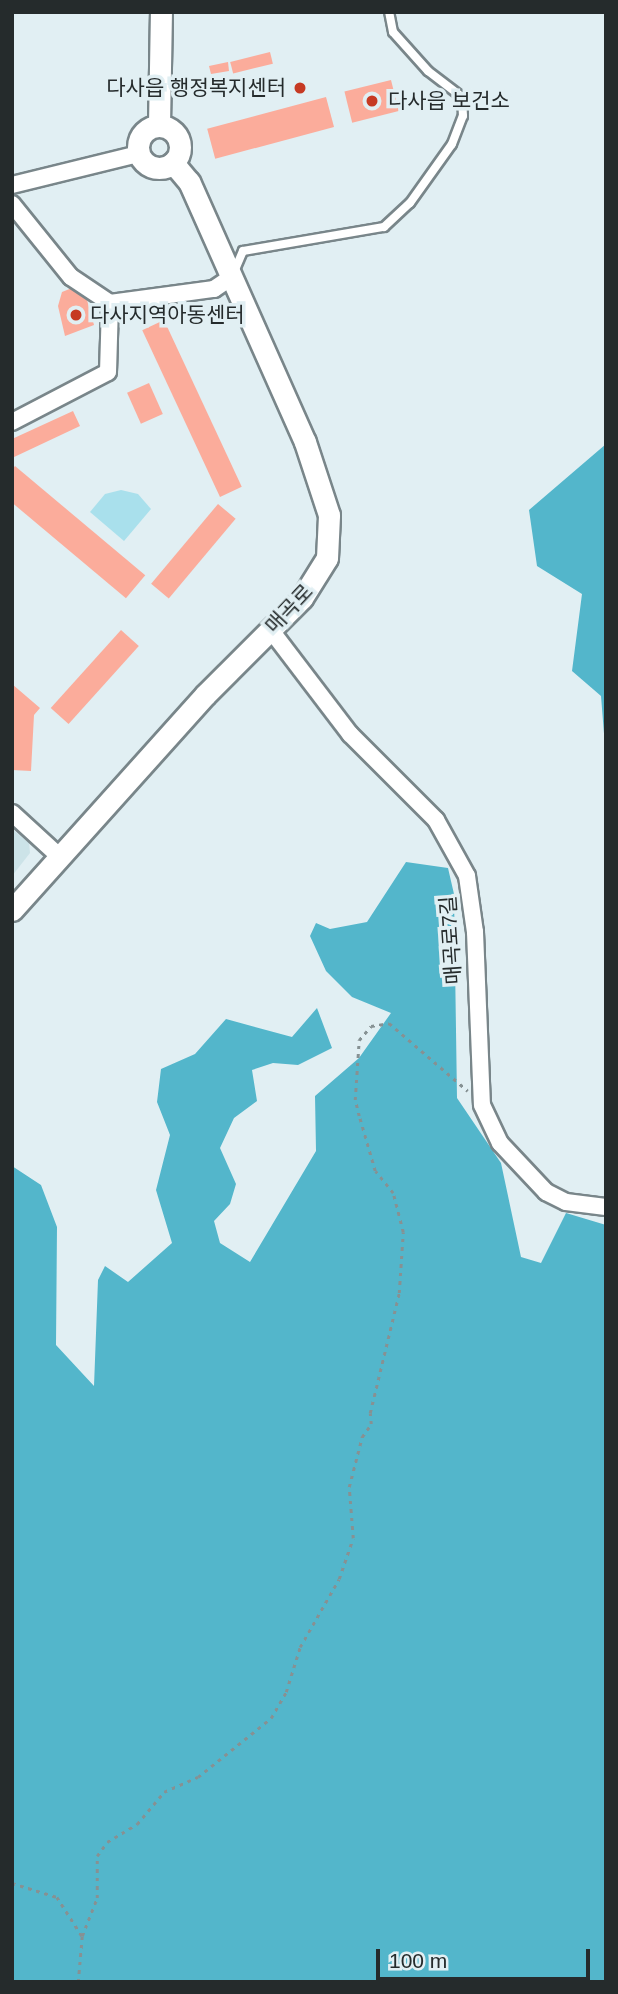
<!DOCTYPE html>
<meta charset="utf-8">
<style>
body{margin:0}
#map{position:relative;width:618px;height:1994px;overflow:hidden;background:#e1eff3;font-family:Arial,"Noto Sans KR",sans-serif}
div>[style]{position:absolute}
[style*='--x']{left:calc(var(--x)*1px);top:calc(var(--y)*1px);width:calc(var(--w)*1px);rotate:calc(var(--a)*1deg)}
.built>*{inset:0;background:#cce3e8}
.green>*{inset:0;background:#a9e0ec}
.forest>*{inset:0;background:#53b6cb}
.building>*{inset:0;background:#fbac9b;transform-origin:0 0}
.path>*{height:2.5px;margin-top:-1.25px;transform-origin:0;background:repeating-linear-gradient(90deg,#869193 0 3.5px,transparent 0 8.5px)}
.roads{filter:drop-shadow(2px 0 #79868a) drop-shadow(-2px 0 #79868a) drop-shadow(0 2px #79868a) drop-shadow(0 -2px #79868a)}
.service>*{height:8px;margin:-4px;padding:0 4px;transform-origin:4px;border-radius:4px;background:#fff}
.minor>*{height:16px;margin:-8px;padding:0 8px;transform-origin:8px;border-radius:8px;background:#fff}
.tertiary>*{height:21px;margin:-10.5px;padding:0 10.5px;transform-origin:10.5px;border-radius:10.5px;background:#fff}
.tertiary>.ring{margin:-10.5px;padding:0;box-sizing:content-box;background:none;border:21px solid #fff;border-radius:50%}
.dots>*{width:19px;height:19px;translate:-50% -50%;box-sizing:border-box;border:4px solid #e1eff3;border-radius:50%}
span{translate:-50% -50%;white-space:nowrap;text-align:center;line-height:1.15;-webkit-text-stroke:7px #e1eff3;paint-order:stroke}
.poi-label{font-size:21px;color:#252b2c}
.right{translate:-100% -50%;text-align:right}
.left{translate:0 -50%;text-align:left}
.street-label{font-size:21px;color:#252b2c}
.frame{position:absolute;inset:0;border:14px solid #252b2c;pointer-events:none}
.scale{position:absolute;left:376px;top:1949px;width:214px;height:32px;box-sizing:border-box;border:4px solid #252b2c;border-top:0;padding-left:9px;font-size:21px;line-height:24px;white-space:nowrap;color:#252b2c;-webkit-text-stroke:5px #e1eff3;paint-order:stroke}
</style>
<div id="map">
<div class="built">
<div style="clip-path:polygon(12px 829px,29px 843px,30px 853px,12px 876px)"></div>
</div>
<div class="green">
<div style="clip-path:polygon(121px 490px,138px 494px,151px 509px,124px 541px,90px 512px,105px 494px)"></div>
</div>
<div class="forest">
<div style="clip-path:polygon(606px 444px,606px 759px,601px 696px,572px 671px,582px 594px,537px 566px,529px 510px)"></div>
<div style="clip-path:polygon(406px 862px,448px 868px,454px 894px,457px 1098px,501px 1163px,521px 1257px,541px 1263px,566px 1213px,606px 1225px,606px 1982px,12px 1982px,12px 1166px,41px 1185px,57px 1227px,56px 1345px,94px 1386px,98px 1280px,105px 1266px,128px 1282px,172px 1243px,156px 1190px,170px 1135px,157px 1102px,161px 1069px,195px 1054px,226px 1019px,292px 1037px,317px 1008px,332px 1048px,298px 1065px,273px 1063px,252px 1070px,257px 1101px,234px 1118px,220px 1148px,236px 1184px,230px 1204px,214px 1221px,220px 1243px,250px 1262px,316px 1151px,315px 1096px,359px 1058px,391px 1013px,352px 997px,326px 971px,310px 936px,316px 923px,330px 929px,367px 922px)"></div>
</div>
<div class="building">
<div style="left:270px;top:52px;width:12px;height:41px;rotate:76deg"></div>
<div style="clip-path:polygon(228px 62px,229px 71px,211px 74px,209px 66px)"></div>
<div style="left:391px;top:80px;width:32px;height:48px;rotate:76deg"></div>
<div style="left:326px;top:97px;width:31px;height:123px;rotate:75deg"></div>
<div style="clip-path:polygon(72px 288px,87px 300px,94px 325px,65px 336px,58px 306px,62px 292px)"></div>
<div style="left:164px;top:320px;width:184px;height:24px;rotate:65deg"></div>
<div style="left:149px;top:383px;width:34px;height:24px;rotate:66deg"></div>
<div style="clip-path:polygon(73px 411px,80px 426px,12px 458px,12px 439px)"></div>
<div style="left:15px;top:466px;width:170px;height:30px;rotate:40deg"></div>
<div style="left:218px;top:504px;width:23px;height:104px;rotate:40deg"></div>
<div style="left:121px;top:630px;width:24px;height:105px;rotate:42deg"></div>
<div style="clip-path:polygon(12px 684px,40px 708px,34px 715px,31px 771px,12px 770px)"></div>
</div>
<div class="path">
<div style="--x:12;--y:1883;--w:47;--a:17.3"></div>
<div style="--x:57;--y:1897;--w:46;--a:57.3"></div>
<div style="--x:78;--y:1982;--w:46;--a:-85"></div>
<div style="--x:82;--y:1936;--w:41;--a:-68.5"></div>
<div style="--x:97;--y:1898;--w:42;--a:-90"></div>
<div style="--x:97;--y:1856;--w:17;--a:-54"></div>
<div style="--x:107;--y:1842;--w:35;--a:-31"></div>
<div style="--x:137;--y:1824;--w:42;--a:-49.8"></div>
<div style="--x:164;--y:1792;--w:37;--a:-24"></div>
<div style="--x:198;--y:1777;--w:94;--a:-38.9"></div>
<div style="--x:271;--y:1718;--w:30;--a:-60"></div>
<div style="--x:286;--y:1692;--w:47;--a:-72.7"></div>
<div style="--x:300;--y:1647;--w:78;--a:-60.2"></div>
<div style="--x:339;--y:1579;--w:43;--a:-71.1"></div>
<div style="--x:353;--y:1538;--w:51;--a:-94.5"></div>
<div style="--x:349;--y:1487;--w:52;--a:-75.4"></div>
<div style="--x:362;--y:1437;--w:16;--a:-55"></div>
<div style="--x:371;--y:1424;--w:11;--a:-95"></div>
<div style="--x:370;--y:1413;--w:123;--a:-76.4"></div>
<div style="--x:399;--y:1293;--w:61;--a:-86.2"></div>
<div style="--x:403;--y:1232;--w:40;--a:-104.4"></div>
<div style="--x:393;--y:1193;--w:28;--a:-129"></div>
<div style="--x:375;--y:1171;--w:57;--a:-106.2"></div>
<div style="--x:359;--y:1116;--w:16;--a:-104"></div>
<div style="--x:355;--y:1100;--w:60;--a:-86.2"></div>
<div style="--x:359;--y:1040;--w:18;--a:-49"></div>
<div style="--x:371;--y:1026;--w:18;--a:-9"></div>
<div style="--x:389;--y:1023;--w:104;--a:40.7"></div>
</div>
<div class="roads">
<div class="service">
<div style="--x:234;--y:272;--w:23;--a:-67"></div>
<div style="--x:243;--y:251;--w:143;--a:-9.7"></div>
<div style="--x:384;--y:227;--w:35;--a:-43"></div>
<div style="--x:410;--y:203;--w:72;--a:-54.6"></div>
<div style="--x:452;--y:144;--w:30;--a:-69"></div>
<div style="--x:463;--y:116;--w:19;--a:-93"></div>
<div style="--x:462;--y:97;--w:43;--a:-142.6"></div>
<div style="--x:428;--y:71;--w:52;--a:-131.9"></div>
<div style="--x:393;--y:32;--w:20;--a:-101"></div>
</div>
<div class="minor">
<div style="--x:12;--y:185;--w:130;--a:-13.8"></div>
<div style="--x:12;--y:204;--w:94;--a:51.1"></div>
<div style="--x:71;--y:277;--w:47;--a:33.7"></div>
<div style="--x:12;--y:422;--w:108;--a:-27.5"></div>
<div style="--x:108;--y:372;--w:69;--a:-88.3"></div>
<div style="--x:110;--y:303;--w:105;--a:-7.7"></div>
<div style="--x:214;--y:289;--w:22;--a:-34"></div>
<div style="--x:270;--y:629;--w:132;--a:52.7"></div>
<div style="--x:350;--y:734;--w:122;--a:45"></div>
<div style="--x:436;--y:820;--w:64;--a:61"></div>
<div style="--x:467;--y:876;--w:57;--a:81.9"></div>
<div style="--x:475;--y:932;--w:173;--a:87.7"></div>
<div style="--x:482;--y:1105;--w:42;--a:64.7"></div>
<div style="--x:500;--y:1143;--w:67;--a:46.8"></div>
<div style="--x:546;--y:1192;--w:22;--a:27"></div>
<div style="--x:566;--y:1202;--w:40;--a:7.1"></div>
<div style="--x:12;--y:813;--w:64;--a:42.5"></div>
</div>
<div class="tertiary">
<div style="--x:159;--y:125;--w:113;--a:-89"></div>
<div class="ring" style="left:138px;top:126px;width:21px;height:21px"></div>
<div style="--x:12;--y:910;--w:289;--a:-48.1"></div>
<div style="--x:205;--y:695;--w:137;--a:-45"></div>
<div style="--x:302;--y:598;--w:47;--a:-58"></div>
<div style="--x:327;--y:558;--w:43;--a:-87.3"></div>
<div style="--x:329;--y:515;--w:77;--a:-108.2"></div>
<div style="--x:305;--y:442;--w:285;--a:-114"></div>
<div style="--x:189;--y:182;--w:25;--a:-130"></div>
</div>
</div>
<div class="dots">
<div style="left:300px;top:88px;background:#c63a23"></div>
<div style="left:372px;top:101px;background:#c63a23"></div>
<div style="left:76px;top:315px;background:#c63a23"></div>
</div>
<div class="poi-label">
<span class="right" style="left:286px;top:88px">다사읍 행정복지센터</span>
<span class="left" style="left:388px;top:101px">다사읍 보건소</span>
<span class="left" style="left:90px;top:315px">다사지역아동센터</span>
</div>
<div class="street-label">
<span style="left:289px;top:609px;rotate:-47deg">매곡로</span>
<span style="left:451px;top:940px;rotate:-94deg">매곡로7길</span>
</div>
<div class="frame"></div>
<div class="scale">100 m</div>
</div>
